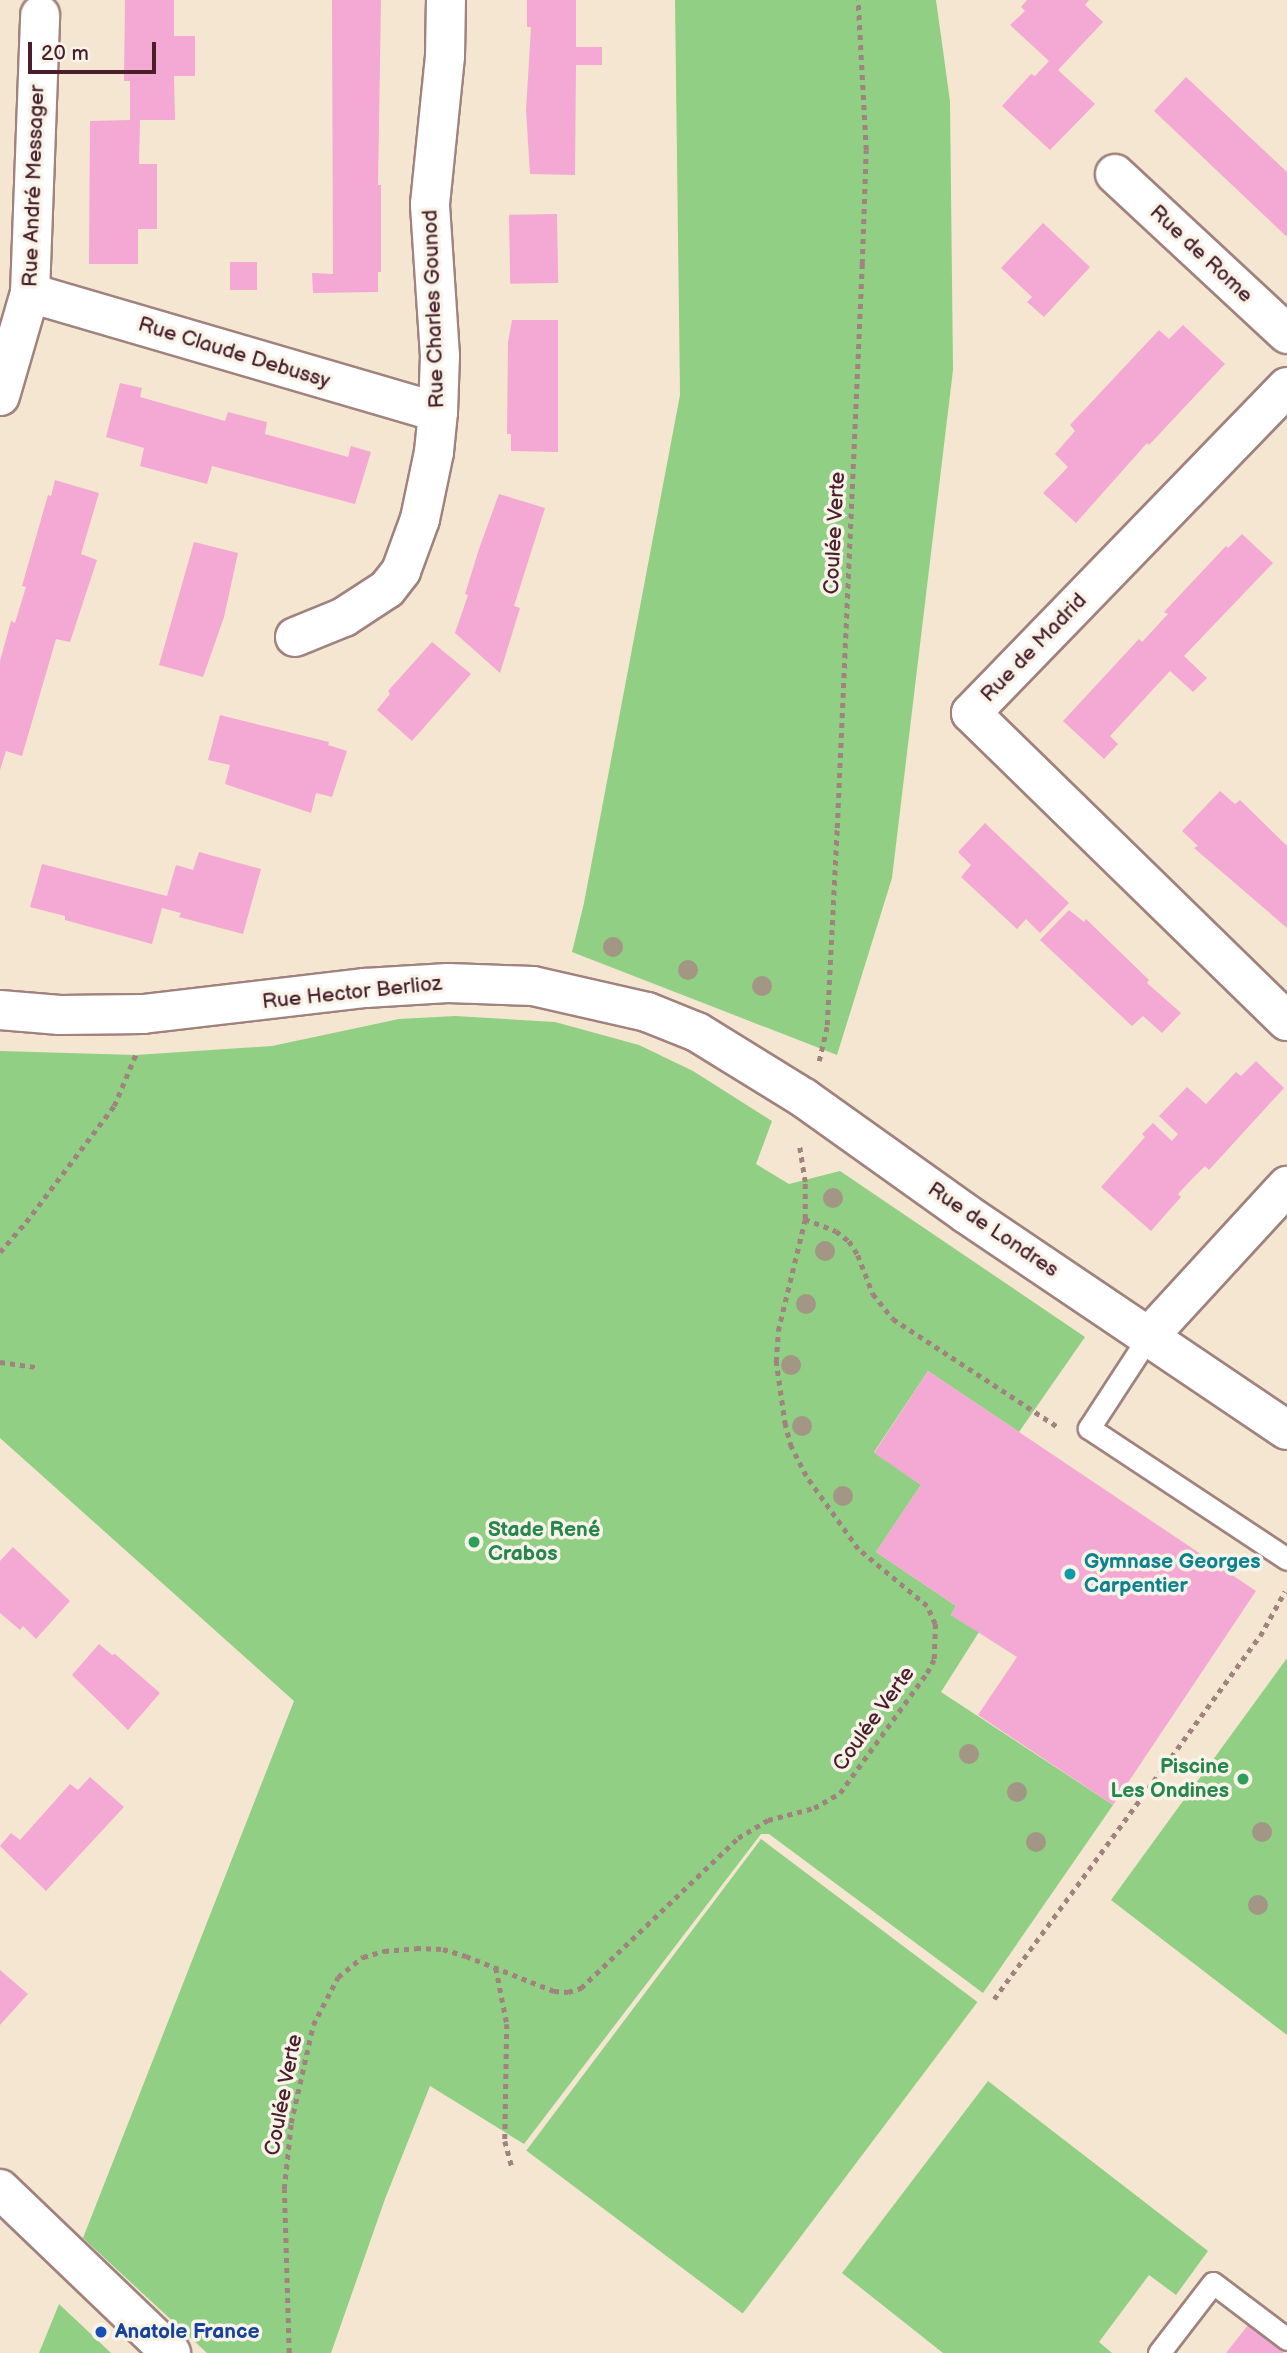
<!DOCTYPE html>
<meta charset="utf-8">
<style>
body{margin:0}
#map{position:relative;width:1287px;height:2353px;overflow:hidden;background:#f5e6d1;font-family:"Balsamiq Sans",sans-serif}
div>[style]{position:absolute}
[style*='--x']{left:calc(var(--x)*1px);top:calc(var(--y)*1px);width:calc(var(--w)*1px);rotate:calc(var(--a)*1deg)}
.green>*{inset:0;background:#91cf84;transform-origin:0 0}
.building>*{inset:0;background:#f3a9d3;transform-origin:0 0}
.path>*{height:4.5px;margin-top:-2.25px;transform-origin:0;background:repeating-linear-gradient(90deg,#a0827e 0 5px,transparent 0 10px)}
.roads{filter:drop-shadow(2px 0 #a0827e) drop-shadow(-2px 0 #a0827e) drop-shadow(0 2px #a0827e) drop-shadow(0 -2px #a0827e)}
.lane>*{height:21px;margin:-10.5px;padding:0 10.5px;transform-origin:10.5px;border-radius:10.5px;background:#fff}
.street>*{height:38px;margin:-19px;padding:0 19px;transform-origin:19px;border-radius:19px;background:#fff}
.trees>*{width:20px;height:20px;margin:-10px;border-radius:50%;background:#a29685}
.dots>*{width:19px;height:19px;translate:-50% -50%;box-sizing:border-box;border:4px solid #f7f3e8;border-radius:50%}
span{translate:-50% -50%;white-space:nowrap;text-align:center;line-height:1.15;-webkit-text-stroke:7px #f7f3e8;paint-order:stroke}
.street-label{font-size:21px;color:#4a1f2b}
.leisure-label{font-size:21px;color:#27864d;font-weight:700}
.left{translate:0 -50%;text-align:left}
.right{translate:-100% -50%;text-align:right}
.culture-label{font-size:21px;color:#0d838f;font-weight:700}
.transit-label{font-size:21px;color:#164399;font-weight:700}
.scale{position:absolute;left:28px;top:42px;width:128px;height:32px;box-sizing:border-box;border:4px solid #4a1f2b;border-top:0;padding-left:9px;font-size:21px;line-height:24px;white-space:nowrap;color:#4a1f2b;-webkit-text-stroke:5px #f7f3e8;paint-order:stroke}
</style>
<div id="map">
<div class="green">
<div style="clip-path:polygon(675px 0,936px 0,950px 101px,953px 370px,892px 878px,837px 1055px,572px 952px,584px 903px,680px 395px)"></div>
<div style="clip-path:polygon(455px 1016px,555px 1022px,639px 1045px,693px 1071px,772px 1121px,756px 1164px,789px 1184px,840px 1171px,1085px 1337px,1019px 1432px,928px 1371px,874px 1452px,921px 1485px,876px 1552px,956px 1606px,951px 1615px,979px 1632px,941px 1692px,1113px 1805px,983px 1993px,769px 1834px,761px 1834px,524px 2144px,430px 2086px,385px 2199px,331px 2353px,207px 2353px,83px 2238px,294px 1701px,0 1438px,0 1051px,136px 1055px,272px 1046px,399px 1019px)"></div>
<div style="clip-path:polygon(1287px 1658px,1287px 2035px,1111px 1900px)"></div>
<div style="left:761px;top:1839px;width:271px;height:390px;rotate:37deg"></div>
<div style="clip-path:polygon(988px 2081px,1208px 2251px,1176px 2295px,1149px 2275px,1099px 2342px,1112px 2353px,943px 2353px,842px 2273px)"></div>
<div style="clip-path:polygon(59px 2304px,111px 2353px,39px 2353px)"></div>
</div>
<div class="building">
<div style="clip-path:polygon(125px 0,174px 0,174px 36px,195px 36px,195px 76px,174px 76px,175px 120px,140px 120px,139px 164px,157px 164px,157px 229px,138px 229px,138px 264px,89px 264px,90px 121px,130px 120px,130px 81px,124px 81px)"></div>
<div style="clip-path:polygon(332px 0,381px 0,378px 185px,381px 185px,381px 272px,378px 272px,378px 292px,313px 293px,312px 273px,333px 274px)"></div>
<div style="clip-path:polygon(527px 0,576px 0,576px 47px,602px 47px,602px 65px,576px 65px,575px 175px,530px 174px,526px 110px,531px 27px,527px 27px)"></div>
<div style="clip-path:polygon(1027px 0,1089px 0,1085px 5px,1103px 22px,1058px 70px,1095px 104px,1050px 150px,1002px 106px,1031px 74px,1035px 76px,1049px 61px,1010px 25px,1025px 11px,1021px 7px)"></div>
<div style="clip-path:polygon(1186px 77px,1287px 172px,1287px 237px,1154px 111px)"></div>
<div style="left:557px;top:214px;width:69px;height:48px;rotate:89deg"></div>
<div style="clip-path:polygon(1043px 223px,1090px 267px,1044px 317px,1027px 302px,1032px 297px,1001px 268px)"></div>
<div style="left:257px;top:262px;width:28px;height:27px;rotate:90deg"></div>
<div style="clip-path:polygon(512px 320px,558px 320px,558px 452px,511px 451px,511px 434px,507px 434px,508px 342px)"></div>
<div style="clip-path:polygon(1183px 325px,1225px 364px,1149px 445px,1147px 443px,1076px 523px,1043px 493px,1068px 467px,1055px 454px,1075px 431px,1070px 425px,1159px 330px,1169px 339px)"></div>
<div style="clip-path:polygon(120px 383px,142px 388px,140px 397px,225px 421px,228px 412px,267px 422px,265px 434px,305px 445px,348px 457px,351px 446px,371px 452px,355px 504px,212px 466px,207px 484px,140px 466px,144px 448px,106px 437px)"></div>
<div style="clip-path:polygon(55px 480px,99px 493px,81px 554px,97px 560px,70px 642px,56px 639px,22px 756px,6px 751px,0 770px,0 661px,11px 621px,15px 623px,26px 587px,22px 586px,48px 495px,51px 496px)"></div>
<div style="clip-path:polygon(499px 494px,545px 508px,514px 606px,520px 608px,500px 673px,455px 633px,468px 595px,465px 594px,479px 549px)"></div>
<div style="clip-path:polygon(1242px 534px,1273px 563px,1184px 656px,1207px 678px,1193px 692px,1170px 671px,1110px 736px,1118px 744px,1104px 759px,1063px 721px,1139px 639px,1142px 642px,1168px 614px,1164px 612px,1226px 546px,1228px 548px)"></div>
<div style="clip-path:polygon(194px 542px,238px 553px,224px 617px,203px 677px,159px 665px)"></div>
<div style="clip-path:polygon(432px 642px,471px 674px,412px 741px,377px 710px,390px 694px,388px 691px)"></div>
<div style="clip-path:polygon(220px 715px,329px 742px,328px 745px,347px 751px,332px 797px,316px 793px,311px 813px,225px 784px,230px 765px,208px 760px)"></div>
<div style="clip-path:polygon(1220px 791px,1235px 804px,1240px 800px,1287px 846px,1287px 928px,1194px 848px,1198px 846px,1182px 831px)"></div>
<div style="clip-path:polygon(985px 823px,1069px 903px,1040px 933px,1026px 919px,1017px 929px,961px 877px,971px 865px,958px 852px)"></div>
<div style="clip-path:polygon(199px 852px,261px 869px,243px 934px,179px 917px,181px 913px,162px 908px,152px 944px,65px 920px,65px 916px,30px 907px,42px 864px,167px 896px,176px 865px,193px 870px)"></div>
<div style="clip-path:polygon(1069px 910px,1084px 922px,1086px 919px,1149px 980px,1147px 983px,1181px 1013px,1162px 1033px,1143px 1016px,1132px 1026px,1040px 940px)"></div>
<div style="clip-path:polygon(1256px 1061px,1284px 1088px,1209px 1170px,1205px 1166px,1191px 1180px,1178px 1194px,1181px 1197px,1151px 1231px,1101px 1187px,1145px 1137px,1142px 1134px,1153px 1123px,1172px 1141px,1178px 1134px,1159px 1116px,1187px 1087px,1206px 1104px,1236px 1072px,1241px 1076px)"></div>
<div style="clip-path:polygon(928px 1371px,1256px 1591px,1113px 1805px,978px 1715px,1017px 1657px,951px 1615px,956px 1606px,876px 1552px,921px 1485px,874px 1453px)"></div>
<div style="clip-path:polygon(13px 1547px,70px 1601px,36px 1639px,23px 1626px,20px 1630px,0 1613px,0 1561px)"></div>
<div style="clip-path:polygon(99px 1644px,112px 1655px,115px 1654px,160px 1693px,128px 1730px,72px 1675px)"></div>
<div style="clip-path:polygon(90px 1777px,124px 1807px,46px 1891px,0 1846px,11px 1833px,20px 1840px,70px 1784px,78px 1790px)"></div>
<div style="clip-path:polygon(0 1970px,28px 1994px,0 2025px)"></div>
<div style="clip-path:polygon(1248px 2325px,1284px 2353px,1226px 2353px)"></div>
</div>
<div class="path">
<div style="--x:819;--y:1061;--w:37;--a:-77"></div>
<div style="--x:827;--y:1025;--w:197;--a:-87.1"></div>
<div style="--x:837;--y:828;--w:565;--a:-87.46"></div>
<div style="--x:862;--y:264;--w:114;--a:-88"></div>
<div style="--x:866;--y:150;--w:150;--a:-93.1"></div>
<div style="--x:805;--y:1219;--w:33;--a:21"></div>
<div style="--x:836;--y:1231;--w:16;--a:38"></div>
<div style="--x:849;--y:1241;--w:17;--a:57"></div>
<div style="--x:858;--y:1255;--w:42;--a:69"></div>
<div style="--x:873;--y:1294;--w:32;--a:51"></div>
<div style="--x:893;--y:1319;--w:197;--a:33.2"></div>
<div style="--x:0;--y:1252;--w:40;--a:-49"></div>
<div style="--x:26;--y:1222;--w:146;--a:-52.8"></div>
<div style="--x:114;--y:1106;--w:56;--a:-67.1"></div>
<div style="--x:0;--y:1362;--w:37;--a:8"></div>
<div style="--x:496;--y:1968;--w:57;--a:78.9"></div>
<div style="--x:507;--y:2024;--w:117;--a:91"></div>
<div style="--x:505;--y:2141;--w:28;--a:75"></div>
<div style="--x:994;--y:1999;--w:450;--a:-53.8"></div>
<div style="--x:1260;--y:1636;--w:51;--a:-60.9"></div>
<div style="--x:289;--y:2353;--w:164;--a:-91.7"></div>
<div style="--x:284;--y:2189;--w:66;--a:-83.9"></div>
<div style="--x:291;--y:2123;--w:100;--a:-77.3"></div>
<div style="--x:313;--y:2025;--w:54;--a:-62.5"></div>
<div style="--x:338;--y:1977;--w:32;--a:-39"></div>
<div style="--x:363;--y:1957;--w:22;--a:-16"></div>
<div style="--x:384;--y:1951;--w:32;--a:-5"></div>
<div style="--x:416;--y:1948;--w:27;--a:2"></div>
<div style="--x:443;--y:1949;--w:24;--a:17"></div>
<div style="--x:466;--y:1956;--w:95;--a:21.7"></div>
<div style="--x:554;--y:1991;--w:14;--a:4"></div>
<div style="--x:568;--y:1992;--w:14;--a:-17"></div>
<div style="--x:581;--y:1988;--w:217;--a:-43.7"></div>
<div style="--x:738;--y:1838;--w:35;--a:-31"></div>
<div style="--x:768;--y:1820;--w:48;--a:-14.6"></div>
<div style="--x:814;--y:1808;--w:30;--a:-30"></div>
<div style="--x:840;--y:1793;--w:148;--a:-54.1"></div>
<div style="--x:927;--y:1673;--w:16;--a:-63"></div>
<div style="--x:934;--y:1659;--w:35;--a:-88"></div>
<div style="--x:935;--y:1624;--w:20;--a:-114"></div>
<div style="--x:927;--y:1606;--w:89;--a:-140.4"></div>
<div style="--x:858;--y:1549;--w:90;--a:-125.5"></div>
<div style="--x:806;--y:1476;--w:33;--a:-117"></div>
<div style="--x:791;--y:1447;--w:23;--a:-105"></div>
<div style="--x:785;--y:1425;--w:64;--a:-98.1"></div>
<div style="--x:776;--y:1362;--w:31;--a:-86"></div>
<div style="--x:778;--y:1331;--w:115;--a:-76.4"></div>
<div style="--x:805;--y:1219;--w:37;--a:-90"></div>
<div style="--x:805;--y:1182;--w:36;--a:-99"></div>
</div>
<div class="roads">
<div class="lane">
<div style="--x:1149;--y:1336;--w:110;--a:123.1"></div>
<div style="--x:1089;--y:1428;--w:237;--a:33.5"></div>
<div style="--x:1159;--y:2353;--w:88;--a:-52.4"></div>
<div style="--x:1213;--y:2283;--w:93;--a:37.1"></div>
</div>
<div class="street">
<div style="--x:1115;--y:174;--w:235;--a:42.9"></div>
<div style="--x:30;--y:293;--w:425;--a:16.3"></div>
<div style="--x:1287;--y:387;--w:454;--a:134.1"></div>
<div style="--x:971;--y:713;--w:441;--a:44.3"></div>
<div style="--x:0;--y:396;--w:107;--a:-73.8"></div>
<div style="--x:30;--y:293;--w:278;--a:-87.9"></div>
<div style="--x:295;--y:637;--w:53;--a:-22.2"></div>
<div style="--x:344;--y:617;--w:51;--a:-33.1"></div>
<div style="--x:387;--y:589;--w:23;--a:-52"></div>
<div style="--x:401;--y:571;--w:55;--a:-69.9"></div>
<div style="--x:420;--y:519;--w:68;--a:-78.2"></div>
<div style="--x:434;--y:452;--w:40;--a:-84.3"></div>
<div style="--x:438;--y:412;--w:56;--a:-88"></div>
<div style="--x:440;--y:356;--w:152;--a:-93.8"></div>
<div style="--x:430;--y:204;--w:149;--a:-84.2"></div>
<div style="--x:445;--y:56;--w:56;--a:-89"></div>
<div style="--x:0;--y:1010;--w:60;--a:4.8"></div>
<div style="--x:60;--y:1015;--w:83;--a:-0.7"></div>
<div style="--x:143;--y:1014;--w:224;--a:-6.7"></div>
<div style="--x:365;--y:988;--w:83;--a:-3.4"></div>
<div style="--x:448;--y:983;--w:85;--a:2"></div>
<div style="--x:533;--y:986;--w:117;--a:12.8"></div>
<div style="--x:647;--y:1012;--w:54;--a:21.8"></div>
<div style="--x:697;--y:1032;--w:126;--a:31.7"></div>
<div style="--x:804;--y:1098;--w:198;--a:35.5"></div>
<div style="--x:965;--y:1213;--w:388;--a:34"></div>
<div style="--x:1149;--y:1336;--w:204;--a:-47.4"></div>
<div style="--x:0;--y:2189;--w:237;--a:43.8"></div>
</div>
</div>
<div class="trees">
<div style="left:613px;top:947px"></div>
<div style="left:688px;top:970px"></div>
<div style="left:762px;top:986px"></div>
<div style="left:833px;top:1198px"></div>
<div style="left:825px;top:1251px"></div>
<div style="left:806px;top:1304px"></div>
<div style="left:791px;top:1365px"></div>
<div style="left:802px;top:1426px"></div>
<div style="left:843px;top:1496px"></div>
<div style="left:969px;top:1754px"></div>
<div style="left:1017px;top:1792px"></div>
<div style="left:1262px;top:1832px"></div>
<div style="left:1036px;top:1842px"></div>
<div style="left:1258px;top:1905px"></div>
</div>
<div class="dots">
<div style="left:474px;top:1542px;background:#2e9e5b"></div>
<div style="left:1070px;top:1574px;background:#0f9aa8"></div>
<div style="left:1243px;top:1779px;background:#2e9e5b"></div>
<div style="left:101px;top:2332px;background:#1a4fb4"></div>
</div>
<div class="street-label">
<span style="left:34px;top:186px;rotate:-88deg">Rue André Messager</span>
<span style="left:1201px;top:254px;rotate:43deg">Rue de Rome</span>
<span style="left:434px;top:309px;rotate:-92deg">Rue Charles Gounod</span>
<span style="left:234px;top:353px;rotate:17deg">Rue Claude Debussy</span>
<span style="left:835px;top:533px;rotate:-87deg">Coulée Verte</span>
<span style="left:1034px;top:648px;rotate:-46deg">Rue de Madrid</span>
<span style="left:352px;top:993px;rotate:-6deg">Rue Hector Berlioz</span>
<span style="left:993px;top:1230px;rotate:34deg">Rue de Londres</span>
<span style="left:874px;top:1719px;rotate:-54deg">Coulée Verte</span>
<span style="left:284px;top:2095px;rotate:-79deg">Coulée Verte</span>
</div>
<div class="leisure-label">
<span class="left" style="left:488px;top:1542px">Stade René<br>Crabos</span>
<span class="right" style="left:1229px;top:1779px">Piscine<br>Les Ondines</span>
</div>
<div class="culture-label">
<span class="left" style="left:1084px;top:1574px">Gymnase Georges<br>Carpentier</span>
</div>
<div class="transit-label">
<span class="left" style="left:115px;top:2332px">Anatole France</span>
</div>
<div class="scale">20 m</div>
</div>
